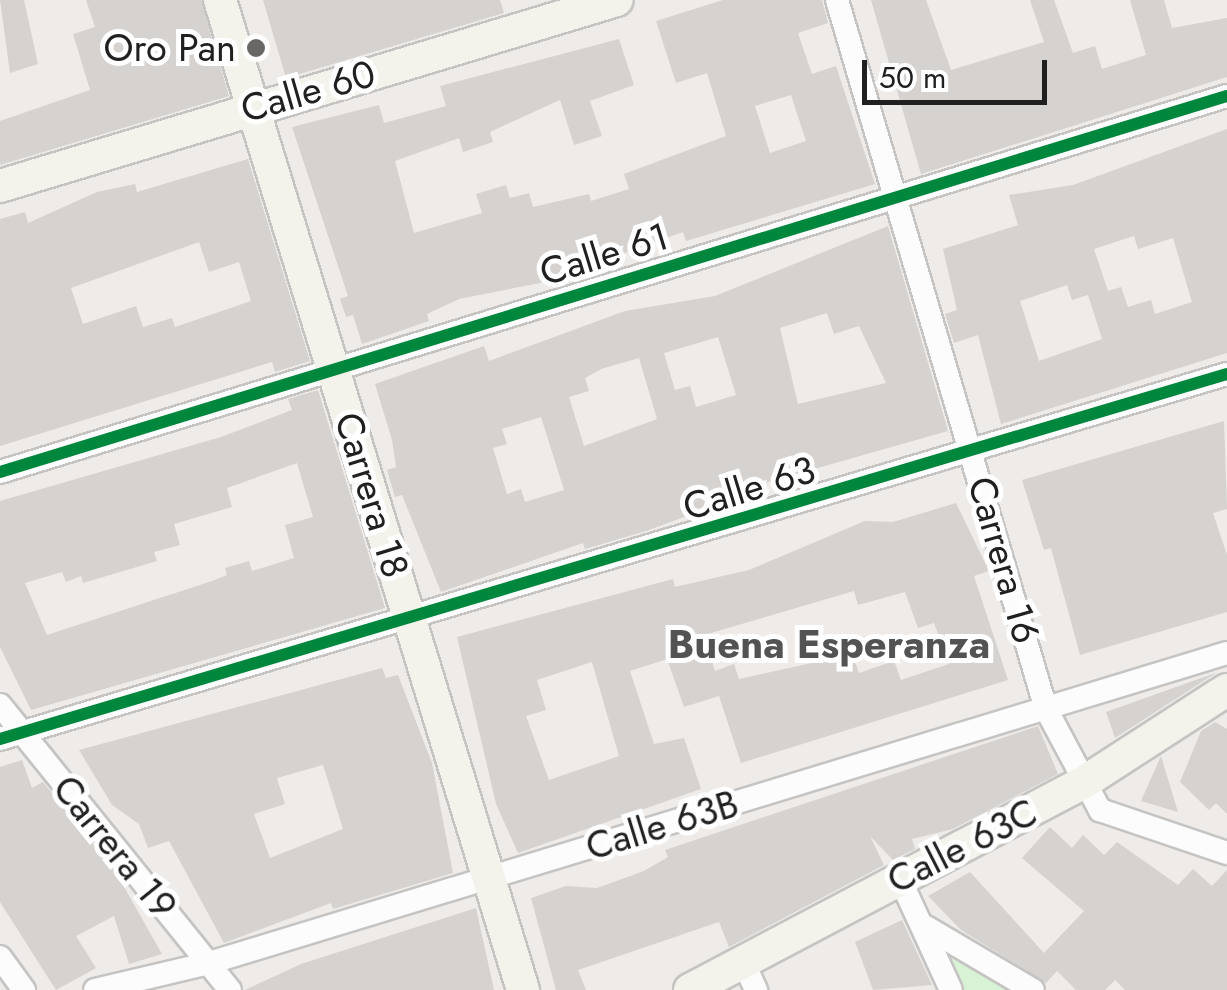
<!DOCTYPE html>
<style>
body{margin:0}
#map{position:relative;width:1227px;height:990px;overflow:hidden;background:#eeebe8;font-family:Jost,sans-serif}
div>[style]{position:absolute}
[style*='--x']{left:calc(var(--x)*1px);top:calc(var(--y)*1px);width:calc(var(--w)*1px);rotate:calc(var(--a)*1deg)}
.park>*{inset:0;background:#d7f2d5}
.building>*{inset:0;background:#d5d2cf}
.roads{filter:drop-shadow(2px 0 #c5c4c3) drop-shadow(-2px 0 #c5c4c3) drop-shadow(0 2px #c5c4c3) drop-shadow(0 -2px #c5c4c3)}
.street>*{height:22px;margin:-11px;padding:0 11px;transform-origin:11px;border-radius:11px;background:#fcfcfc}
.secondary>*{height:32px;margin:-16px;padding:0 16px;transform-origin:16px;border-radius:16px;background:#f3f3eb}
.cycleway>*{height:12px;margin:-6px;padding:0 6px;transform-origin:6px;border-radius:6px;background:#00873e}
.dots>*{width:28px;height:28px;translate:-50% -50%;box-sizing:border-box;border:5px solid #fff;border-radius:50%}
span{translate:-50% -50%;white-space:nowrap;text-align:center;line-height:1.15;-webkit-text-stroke:10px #fff;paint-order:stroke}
.poi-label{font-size:38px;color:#202020}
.right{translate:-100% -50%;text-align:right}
.street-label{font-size:38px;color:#202020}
.neighbourhood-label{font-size:40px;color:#535353;font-weight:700}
.scale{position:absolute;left:862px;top:60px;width:185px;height:45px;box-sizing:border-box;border:5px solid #202020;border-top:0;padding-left:12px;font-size:30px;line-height:35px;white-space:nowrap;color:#202020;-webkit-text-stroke:8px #fff;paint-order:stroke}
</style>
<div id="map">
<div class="park">
<div style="clip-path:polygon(946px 950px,1022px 990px,962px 990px)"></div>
</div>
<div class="building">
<div style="clip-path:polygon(0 0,24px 0,38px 64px,10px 73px)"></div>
<div style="clip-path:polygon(86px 0,201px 0,229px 96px,0 165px,0 121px,90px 90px,73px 34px,95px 27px)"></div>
<div style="clip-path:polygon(263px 0,500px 0,504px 13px,286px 78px)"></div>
<div style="clip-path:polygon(evenodd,723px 0,822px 0,828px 23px,798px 33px,812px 74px,836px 66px,875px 184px,686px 241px,683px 232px,540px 283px,459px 299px,427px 314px,429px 321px,362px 344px,353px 315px,346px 317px,340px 299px,348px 296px,292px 127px,379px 105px,384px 123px,446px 106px,440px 86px,619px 39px,634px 85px,590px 101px,602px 136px,574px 145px,560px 100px,490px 132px,493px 142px,463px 152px,459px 138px,395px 161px,414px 233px,482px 213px,476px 194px,506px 185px,510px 198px,529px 193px,533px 207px,589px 194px,591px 201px,629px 189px,624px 174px,726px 136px,707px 73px,676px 83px,656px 21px,723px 0,791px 95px,806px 141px,770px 153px,755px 106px,791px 95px)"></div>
<div style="clip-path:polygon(871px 0,926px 0,951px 70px,1044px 42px,1030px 0,1054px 0,1073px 53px,1095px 46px,1102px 69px,1146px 55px,1130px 0,1164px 0,1172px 28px,1227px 18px,1227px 77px,921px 174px)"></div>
<div style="clip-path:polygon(evenodd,1227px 129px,1227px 353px,1001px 424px,978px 335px,954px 343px,945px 314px,957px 310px,943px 249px,1018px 225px,1009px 195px,1073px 185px,1227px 129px,1134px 236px,1138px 249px,1173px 238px,1192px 302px,1155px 314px,1151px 300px,1128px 307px,1121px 287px,1108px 291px,1094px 249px,1134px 236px,1227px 129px,1067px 285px,1072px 300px,1088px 295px,1102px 339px,1039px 361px,1020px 301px,1067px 285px)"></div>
<div style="clip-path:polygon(evenodd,248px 159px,310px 361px,275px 372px,272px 362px,0 446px,0 219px,25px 212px,28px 223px,97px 192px,135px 184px,137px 192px,248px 159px,199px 242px,209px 272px,239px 262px,251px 301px,175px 327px,172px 318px,143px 327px,136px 306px,83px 324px,71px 288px,199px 242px)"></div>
<div style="clip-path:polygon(evenodd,888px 226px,948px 431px,726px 494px,728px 501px,646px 531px,585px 549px,583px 543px,441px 592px,402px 495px,395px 497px,387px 470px,396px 467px,392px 440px,375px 384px,484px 346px,489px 361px,625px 311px,715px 296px,888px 226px,827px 313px,834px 334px,859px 326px,886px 383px,798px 404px,780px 328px,827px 313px,888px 226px,718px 337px,736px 395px,696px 407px,690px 386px,675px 390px,664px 353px,718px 337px,888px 226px,639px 358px,657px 419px,584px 446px,569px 397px,589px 391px,585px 378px,601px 369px,639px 358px,888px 226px,541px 417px,564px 490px,525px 502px,521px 489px,507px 494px,493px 448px,507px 444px,502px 429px,541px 417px)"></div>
<div style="clip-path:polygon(evenodd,318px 390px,385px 608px,31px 710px,0 647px,0 501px,221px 437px,292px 410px,288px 399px,318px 390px,297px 463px,313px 517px,285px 525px,294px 558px,252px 571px,249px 561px,225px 568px,227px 575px,212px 581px,47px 635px,25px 583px,62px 572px,66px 582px,81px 576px,83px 583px,157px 561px,154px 552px,180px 545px,174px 524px,232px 507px,227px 488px,297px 463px)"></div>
<div style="clip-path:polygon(1224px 421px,1227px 509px,1213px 513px,1227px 555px,1227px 612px,1080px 655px,1051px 548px,1044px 550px,1022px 480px)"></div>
<div style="clip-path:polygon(evenodd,956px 503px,989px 571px,974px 576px,1008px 680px,741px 763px,719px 696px,684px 707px,667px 659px,630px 671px,654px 744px,684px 738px,701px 789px,518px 853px,496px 804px,457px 637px,673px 579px,675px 587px,749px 570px,865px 521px,893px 522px,956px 503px,854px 591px,858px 605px,905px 592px,918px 628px,934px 623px,949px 664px,901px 680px,894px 661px,859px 673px,852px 654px,739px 679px,734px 664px,715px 671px,704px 635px,854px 591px,956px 503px,592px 662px,619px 756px,549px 780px,526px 716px,546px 710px,537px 680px,592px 662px)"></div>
<div style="clip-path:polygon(evenodd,382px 668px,386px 678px,398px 675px,432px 763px,453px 873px,333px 909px,331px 903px,224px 943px,169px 841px,148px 848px,139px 824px,112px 805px,79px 750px,382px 668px,323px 765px,343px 829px,270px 858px,254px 814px,285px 804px,277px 778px,323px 765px)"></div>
<div style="clip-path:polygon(1218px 672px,1216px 673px,1115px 738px,1106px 712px)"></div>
<div style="clip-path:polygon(1215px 722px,1227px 729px,1227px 814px,1216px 803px,1209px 810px,1180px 782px,1201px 731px)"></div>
<div style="clip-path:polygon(1038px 726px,1058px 774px,953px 829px,912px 839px,915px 849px,893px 860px,870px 836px,884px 865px,729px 947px,719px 922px,578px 970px,586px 990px,556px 990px,531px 898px,566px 886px,597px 888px,644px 871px,668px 857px,665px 850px)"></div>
<div style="clip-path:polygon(1161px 756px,1178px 812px,1141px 801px)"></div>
<div style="clip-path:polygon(22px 760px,32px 788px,43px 782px,115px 871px,162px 954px,129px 964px,114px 916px,76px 936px,96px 968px,56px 990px,0 902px,0 767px)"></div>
<div style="clip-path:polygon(1050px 827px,1072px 848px,1083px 835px,1104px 855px,1117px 842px,1178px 885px,1193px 869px,1212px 886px,1227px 870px,1227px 990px,1125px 990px,1115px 980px,1105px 990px,1076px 990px,1057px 971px,1046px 983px,961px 930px,928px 896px,970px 872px,1044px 953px,1084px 911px,1022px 858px)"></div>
<div style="clip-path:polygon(476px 908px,494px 990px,245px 990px,301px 964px)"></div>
<div style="clip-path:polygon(902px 920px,932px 985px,873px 990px,855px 942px)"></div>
</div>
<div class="roads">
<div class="street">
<div style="--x:837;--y:0;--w:739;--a:73.58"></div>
<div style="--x:1046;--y:709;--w:115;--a:61.9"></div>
<div style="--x:1100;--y:810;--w:134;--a:18.7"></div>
<div style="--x:0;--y:472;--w:1283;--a:-17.04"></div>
<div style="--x:0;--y:705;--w:366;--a:51.1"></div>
<div style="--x:0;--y:739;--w:1280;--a:-16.57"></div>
<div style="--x:899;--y:877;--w:124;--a:65.3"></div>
<div style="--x:926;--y:927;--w:124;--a:30.5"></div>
<div style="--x:0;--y:957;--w:41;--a:54"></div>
<div style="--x:744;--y:963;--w:30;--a:66"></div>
<div style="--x:95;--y:990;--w:117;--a:-13.3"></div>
<div style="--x:209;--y:963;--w:1064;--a:-16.94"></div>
</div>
<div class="secondary">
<div style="--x:220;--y:0;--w:1035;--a:72.98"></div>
<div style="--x:0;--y:186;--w:644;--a:-16.78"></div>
<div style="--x:690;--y:990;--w:444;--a:-27.8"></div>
<div style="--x:1083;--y:783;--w:171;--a:-32.9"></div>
</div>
</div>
<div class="cycleway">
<div style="--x:0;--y:472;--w:1283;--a:-17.04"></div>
<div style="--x:0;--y:739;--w:1280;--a:-16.57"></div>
</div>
<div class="dots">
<div style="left:256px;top:48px;background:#686766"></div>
</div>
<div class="poi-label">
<span class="right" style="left:236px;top:48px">Oro Pan</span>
</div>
<div class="street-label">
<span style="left:308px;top:91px;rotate:-16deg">Calle 60</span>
<span style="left:604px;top:254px;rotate:-17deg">Calle 61</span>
<span style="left:749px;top:488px;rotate:-17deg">Calle 63</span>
<span style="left:372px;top:495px;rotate:73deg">Carrera 18</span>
<span style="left:1004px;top:560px;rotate:74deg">Carrera 16</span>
<span style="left:662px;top:825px;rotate:-17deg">Calle 63B</span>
<span style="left:962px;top:846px;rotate:-27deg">Calle 63C</span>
<span style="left:115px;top:847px;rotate:51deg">Carrera 19</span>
</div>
<div class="neighbourhood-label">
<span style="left:829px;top:644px">Buena Esperanza</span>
</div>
<div class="scale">50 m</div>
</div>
